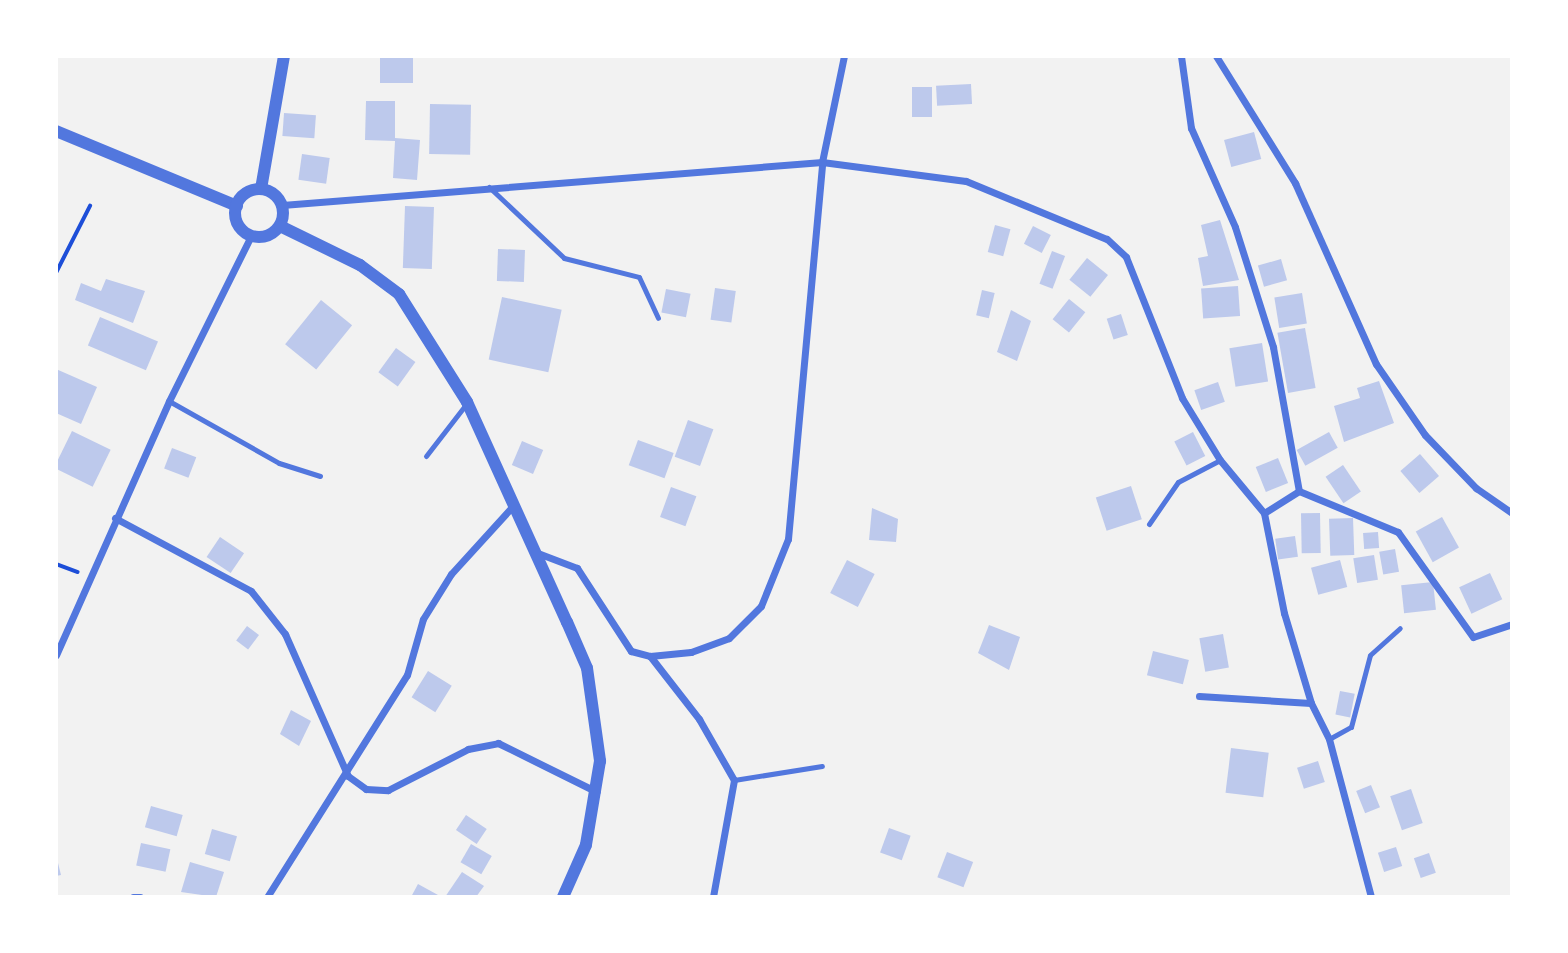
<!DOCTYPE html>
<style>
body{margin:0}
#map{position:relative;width:1568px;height:953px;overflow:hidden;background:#f2f2f2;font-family:Manrope,sans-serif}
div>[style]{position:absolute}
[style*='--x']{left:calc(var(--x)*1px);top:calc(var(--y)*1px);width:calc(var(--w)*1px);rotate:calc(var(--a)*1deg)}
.building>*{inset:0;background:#bdc9ec;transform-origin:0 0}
.path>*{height:3.5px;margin:-1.75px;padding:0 1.75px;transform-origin:1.75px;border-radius:1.75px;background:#1d4ed8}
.service>*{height:5px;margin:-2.5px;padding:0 2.5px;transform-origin:2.5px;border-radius:2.5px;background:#5277de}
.minor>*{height:7px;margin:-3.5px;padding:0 3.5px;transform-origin:3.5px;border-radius:3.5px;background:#5277de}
.tertiary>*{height:12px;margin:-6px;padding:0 6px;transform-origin:6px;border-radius:6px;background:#5277de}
.tertiary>.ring{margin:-6px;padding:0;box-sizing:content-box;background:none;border:12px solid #5277de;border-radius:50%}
span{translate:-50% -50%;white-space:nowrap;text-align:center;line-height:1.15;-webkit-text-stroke:7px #fff;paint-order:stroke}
.frame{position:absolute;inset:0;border:58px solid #fff;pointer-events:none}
</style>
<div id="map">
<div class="building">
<div style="left:380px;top:56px;width:33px;height:27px"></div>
<div style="left:971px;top:84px;width:20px;height:35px;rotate:87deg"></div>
<div style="left:912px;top:87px;width:20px;height:30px"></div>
<div style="clip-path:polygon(366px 101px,395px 101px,395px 138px,420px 140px,417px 180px,393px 178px,395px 141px,365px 140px)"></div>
<div style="left:430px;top:104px;width:41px;height:50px;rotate:1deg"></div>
<div style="left:284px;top:113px;width:32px;height:23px;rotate:4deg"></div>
<div style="left:1254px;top:132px;width:28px;height:31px;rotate:75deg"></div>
<div style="left:302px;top:154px;width:28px;height:26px;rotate:8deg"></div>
<div style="left:405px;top:206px;width:29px;height:62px;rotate:2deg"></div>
<div style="clip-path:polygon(1220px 220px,1239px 280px,1203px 286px,1198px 258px,1208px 256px,1201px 225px)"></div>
<div style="left:995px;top:225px;width:16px;height:28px;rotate:15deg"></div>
<div style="left:1033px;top:226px;width:20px;height:20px;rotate:27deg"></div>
<div style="left:498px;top:249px;width:27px;height:32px;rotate:2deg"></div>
<div style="left:1052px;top:251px;width:14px;height:35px;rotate:21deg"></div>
<div style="left:1087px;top:258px;width:27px;height:28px;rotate:39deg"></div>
<div style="left:1281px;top:259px;width:22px;height:24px;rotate:74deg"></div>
<div style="clip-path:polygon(106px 279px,145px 291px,133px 323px,75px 300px,81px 283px,101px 291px)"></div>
<div style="left:1238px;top:286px;width:30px;height:37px;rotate:86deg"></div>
<div style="left:715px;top:288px;width:21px;height:32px;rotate:8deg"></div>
<div style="left:666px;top:289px;width:25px;height:24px;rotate:11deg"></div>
<div style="left:982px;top:290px;width:13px;height:26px;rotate:13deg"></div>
<div style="left:1302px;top:293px;width:31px;height:28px;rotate:81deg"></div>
<div style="left:502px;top:297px;width:61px;height:64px;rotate:12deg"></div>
<div style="left:1069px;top:299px;width:21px;height:26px;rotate:39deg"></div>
<div style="left:321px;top:300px;width:40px;height:57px;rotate:39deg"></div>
<div style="clip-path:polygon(1011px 310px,1031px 321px,1017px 361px,997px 352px)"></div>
<div style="left:1121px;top:314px;width:22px;height:15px;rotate:72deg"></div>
<div style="left:100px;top:317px;width:63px;height:31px;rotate:23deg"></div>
<div style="left:1305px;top:328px;width:61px;height:28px;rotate:80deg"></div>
<div style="left:1262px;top:343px;width:39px;height:33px;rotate:81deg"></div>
<div style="left:396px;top:348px;width:24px;height:30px;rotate:36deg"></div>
<div style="clip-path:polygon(56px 369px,97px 387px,81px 424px,56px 413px)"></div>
<div style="clip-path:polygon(1379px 381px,1394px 423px,1344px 442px,1334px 406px,1360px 398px,1357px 388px)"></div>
<div style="left:1218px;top:382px;width:21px;height:25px;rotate:71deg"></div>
<div style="left:688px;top:420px;width:27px;height:39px;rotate:20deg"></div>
<div style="left:72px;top:431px;width:43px;height:41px;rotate:26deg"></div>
<div style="left:1193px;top:432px;width:27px;height:21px;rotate:63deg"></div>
<div style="left:1329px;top:432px;width:18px;height:37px;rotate:61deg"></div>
<div style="left:638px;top:440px;width:38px;height:27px;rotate:20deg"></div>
<div style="left:522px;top:441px;width:23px;height:26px;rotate:23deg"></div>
<div style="left:172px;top:448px;width:26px;height:22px;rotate:21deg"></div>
<div style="left:1420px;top:454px;width:29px;height:26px;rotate:49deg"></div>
<div style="left:1278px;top:458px;width:27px;height:24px;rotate:68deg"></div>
<div style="left:1343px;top:465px;width:32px;height:21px;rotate:56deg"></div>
<div style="left:1131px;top:486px;width:35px;height:37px;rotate:72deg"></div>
<div style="left:671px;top:487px;width:27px;height:32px;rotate:20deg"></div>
<div style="clip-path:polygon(872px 508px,898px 519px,896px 542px,869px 540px)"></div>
<div style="left:1320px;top:513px;width:40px;height:19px;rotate:89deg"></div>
<div style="left:1442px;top:517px;width:35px;height:30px;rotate:61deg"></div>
<div style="left:1353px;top:518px;width:37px;height:24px;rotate:88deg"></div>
<div style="left:1378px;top:532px;width:16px;height:15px;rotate:86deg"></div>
<div style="left:1295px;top:536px;width:21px;height:20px;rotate:82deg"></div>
<div style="left:220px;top:537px;width:29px;height:24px;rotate:34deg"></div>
<div style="left:1395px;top:549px;width:23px;height:16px;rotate:80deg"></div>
<div style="left:1374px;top:555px;width:25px;height:21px;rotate:81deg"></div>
<div style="left:847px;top:560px;width:31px;height:37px;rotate:27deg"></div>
<div style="left:1340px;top:560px;width:28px;height:30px;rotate:75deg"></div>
<div style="left:1490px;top:573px;width:29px;height:34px;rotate:65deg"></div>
<div style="left:1433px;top:582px;width:28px;height:32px;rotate:84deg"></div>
<div style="clip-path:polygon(989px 625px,1020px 637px,1009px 670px,978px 653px)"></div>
<div style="left:247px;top:626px;width:15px;height:18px;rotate:37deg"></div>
<div style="left:1223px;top:634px;width:34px;height:24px;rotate:80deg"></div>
<div style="left:1153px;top:651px;width:37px;height:25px;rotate:14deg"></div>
<div style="left:428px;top:671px;width:28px;height:31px;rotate:32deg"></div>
<div style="left:1340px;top:691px;width:15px;height:24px;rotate:11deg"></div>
<div style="clip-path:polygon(291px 710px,311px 721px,299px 746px,280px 734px)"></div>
<div style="left:1231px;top:748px;width:38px;height:45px;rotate:7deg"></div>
<div style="left:1318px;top:761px;width:22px;height:22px;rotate:72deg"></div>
<div style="left:1371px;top:785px;width:24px;height:16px;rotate:68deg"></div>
<div style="left:1411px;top:789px;width:36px;height:22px;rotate:71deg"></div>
<div style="left:151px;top:806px;width:33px;height:22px;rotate:16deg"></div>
<div style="left:466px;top:815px;width:25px;height:18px;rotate:34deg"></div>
<div style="left:889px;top:828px;width:23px;height:26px;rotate:20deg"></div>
<div style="left:212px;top:829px;width:26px;height:26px;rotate:16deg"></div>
<div style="left:141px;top:843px;width:30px;height:23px;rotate:12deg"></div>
<div style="left:471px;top:844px;width:24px;height:21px;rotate:30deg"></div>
<div style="left:1396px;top:847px;width:20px;height:19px;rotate:72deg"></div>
<div style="left:947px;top:852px;width:28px;height:27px;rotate:21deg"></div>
<div style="left:1429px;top:853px;width:21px;height:16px;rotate:71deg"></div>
<div style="clip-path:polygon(57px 859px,61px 875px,56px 876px,56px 860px)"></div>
<div style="clip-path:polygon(190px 862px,224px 872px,216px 897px,181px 892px)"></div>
<div style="clip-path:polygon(462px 872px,484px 886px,476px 897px,445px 897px)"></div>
<div style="clip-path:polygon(418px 884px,438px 895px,437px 897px,411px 897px)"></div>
</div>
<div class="path">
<div style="--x:56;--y:273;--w:75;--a:-63.1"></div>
<div style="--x:56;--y:564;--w:23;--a:20"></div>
</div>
<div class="service">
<div style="--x:489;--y:187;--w:103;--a:43.4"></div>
<div style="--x:564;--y:258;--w:77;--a:14.2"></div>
<div style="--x:639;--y:277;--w:45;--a:65.1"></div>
<div style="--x:169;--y:401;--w:126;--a:29.4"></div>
<div style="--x:279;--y:463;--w:43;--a:17.6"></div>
<div style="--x:426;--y:456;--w:67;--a:-52.3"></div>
<div style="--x:1149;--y:524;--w:51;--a:-55.4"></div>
<div style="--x:1178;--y:482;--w:47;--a:-27.6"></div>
<div style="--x:1329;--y:739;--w:25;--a:-29"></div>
<div style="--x:1351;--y:727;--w:74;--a:-75.2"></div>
<div style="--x:1370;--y:655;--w:40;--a:-42"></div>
<div style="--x:734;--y:780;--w:89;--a:-9"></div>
</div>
<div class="minor">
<div style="--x:1181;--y:56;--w:73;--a:82.1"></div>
<div style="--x:1191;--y:128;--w:108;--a:66"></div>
<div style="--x:1235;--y:227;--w:126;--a:72.4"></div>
<div style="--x:1273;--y:347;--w:146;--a:79.8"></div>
<div style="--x:1299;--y:491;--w:41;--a:147.8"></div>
<div style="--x:1216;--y:56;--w:150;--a:58.1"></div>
<div style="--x:1295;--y:183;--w:198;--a:65.9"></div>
<div style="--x:1376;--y:364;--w:86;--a:55.4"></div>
<div style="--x:1425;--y:435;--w:74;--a:46.1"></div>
<div style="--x:1476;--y:488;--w:44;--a:34.8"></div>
<div style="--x:282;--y:205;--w:542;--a:-4.55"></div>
<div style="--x:822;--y:162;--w:145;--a:7.5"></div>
<div style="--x:966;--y:181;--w:152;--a:22.4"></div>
<div style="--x:1107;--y:239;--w:26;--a:43"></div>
<div style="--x:1126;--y:257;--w:152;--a:68.3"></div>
<div style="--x:1182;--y:398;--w:73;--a:58.5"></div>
<div style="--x:1220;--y:460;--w:69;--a:50.3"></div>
<div style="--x:1264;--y:513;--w:102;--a:78.7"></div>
<div style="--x:1284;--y:613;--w:94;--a:73.3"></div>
<div style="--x:1311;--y:703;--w:40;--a:63.4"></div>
<div style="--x:1329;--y:739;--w:163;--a:75.1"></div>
<div style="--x:1299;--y:491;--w:107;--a:22.5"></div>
<div style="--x:1398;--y:532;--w:129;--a:54.5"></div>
<div style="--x:1473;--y:637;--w:41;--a:-18.4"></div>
<div style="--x:115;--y:518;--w:154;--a:28.2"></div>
<div style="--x:251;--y:591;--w:55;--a:51.7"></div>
<div style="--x:285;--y:634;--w:155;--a:66.1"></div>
<div style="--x:348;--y:776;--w:22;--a:36"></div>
<div style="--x:366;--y:789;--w:22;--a:3"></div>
<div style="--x:388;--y:790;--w:90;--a:-27.1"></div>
<div style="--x:468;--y:749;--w:31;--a:-11"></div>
<div style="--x:498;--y:743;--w:110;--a:26.3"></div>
<div style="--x:535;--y:552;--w:45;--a:20.9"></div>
<div style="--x:577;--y:568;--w:99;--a:57"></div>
<div style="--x:631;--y:651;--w:20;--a:15"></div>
<div style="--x:650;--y:656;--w:41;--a:-5.6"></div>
<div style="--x:691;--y:652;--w:40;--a:-20.2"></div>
<div style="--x:729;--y:638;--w:45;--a:-45"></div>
<div style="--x:761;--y:606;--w:72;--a:-68.1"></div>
<div style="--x:788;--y:539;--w:379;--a:-84.8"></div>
<div style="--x:822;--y:162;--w:108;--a:-78.3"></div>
<div style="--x:56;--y:655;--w:278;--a:-66"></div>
<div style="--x:169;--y:401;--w:184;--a:-63.6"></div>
<div style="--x:650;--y:656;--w:80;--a:52.1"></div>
<div style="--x:699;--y:719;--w:70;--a:60.2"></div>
<div style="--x:734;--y:780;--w:119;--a:100.2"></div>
<div style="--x:1199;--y:696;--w:112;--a:3.6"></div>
<div style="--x:133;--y:897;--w:7;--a:0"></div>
<div style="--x:267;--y:897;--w:262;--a:-57.8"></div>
<div style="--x:407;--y:675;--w:58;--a:-74.1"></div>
<div style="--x:423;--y:619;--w:53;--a:-58.1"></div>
<div style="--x:451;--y:574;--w:89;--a:-47.7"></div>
</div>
<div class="tertiary">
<div style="--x:56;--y:131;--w:196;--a:22.5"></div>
<div style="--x:261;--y:189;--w:135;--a:-80.2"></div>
<div class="ring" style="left:235px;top:189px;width:36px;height:36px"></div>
<div style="--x:280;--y:226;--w:89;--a:26"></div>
<div style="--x:360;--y:265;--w:49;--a:36.6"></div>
<div style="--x:399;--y:294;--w:128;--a:57.8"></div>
<div style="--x:467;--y:402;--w:242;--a:65.6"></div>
<div style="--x:567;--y:622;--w:50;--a:66.5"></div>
<div style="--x:587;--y:668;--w:94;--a:82"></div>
<div style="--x:600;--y:761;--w:85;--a:99.5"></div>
<div style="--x:586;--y:845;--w:57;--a:113.9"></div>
</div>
<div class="frame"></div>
</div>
